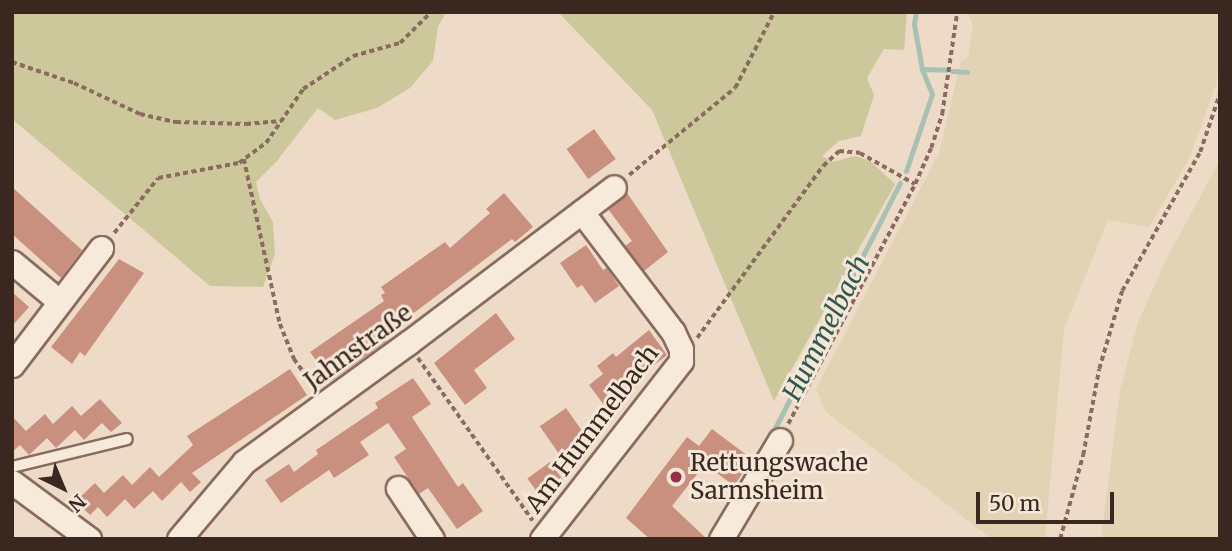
<!DOCTYPE html>
<meta charset="utf-8">
<style>
body{margin:0}
#map{position:relative;width:1232px;height:551px;overflow:hidden;background:#eddbc8;font-family:Merriweather,serif}
div>[style]{position:absolute}
[style*='--x']{left:calc(var(--x)*1px);top:calc(var(--y)*1px);width:calc(var(--w)*1px);rotate:calc(var(--a)*1deg)}
.farmland>*{inset:0;background:#e3d3b5}
.green>*{inset:0;background:#ccc89b}
.stream>*{height:5px;margin:-2.5px;padding:0 2.5px;transform-origin:2.5px;border-radius:2.5px;background:#a8c1b5}
.building>*{inset:0;background:#ca907f;transform-origin:0 0}
.path>*{height:3.5px;margin-top:-1.75px;transform-origin:0;background:repeating-linear-gradient(90deg,#896c5d 0 5px,transparent 0 8.5px)}
.roads{filter:drop-shadow(2px 0 #896c5d) drop-shadow(-2px 0 #896c5d) drop-shadow(0 2px #896c5d) drop-shadow(0 -2px #896c5d)}
.lane>*{height:10px;margin:-5px;padding:0 5px;transform-origin:5px;border-radius:5px;background:#f8eadb}
.street>*{height:23px;margin:-11.5px;padding:0 11.5px;transform-origin:11.5px;border-radius:11.5px;background:#f8eadb}
.dots>*{width:19px;height:19px;translate:-50% -50%;box-sizing:border-box;border:4px solid #f5e7d7;border-radius:50%}
span{translate:-50% -50%;white-space:nowrap;text-align:center;line-height:1.15;-webkit-text-stroke:6px #f5e7d7;paint-order:stroke}
.street-label{font-size:24px;color:#3a2820}
.poi-label{font-size:24px;color:#3a2820}
.left{translate:0 -50%;text-align:left}
.water-label{font-size:26px;color:#30594f;font-style:italic}
.frame{position:absolute;inset:0;border:14px solid #3a2820;pointer-events:none}
.north{position:absolute;left:28px;top:453px;width:70px;height:70px;-webkit-text-stroke:5px #f5e7d7;paint-order:stroke;rotate:137deg;font-size:19px;font-weight:700;line-height:28px;text-align:center;color:#3a2820}
.north::after{content:'';display:block;margin:auto;width:24px;height:32px;background:#3a2820;clip-path:polygon(50% 0,100% 100%,50% 72%,0 100%)}
.scale{position:absolute;left:976px;top:492px;width:138px;height:32px;box-sizing:border-box;border:4px solid #3a2820;border-top:0;padding-left:9px;font-size:21px;line-height:24px;white-space:nowrap;color:#3a2820;-webkit-text-stroke:5px #f5e7d7;paint-order:stroke}
</style>
<div id="map">
<div class="farmland">
<div style="clip-path:polygon(967px 12px,1220px 12px,1217px 82px,1189px 159px,1149px 227px,1108px 220px,1064px 329px,1045px 539px,992px 539px,826px 412px,816px 389px,939px 153px,961px 61px,968px 57px,973px 25px)"></div>
<div style="clip-path:polygon(1220px 160px,1220px 539px,1101px 539px,1120px 391px,1138px 322px,1167px 258px)"></div>
</div>
<div class="green">
<div style="clip-path:polygon(12px 12px,446px 12px,438px 27px,433px 61px,410px 88px,377px 108px,335px 120px,318px 108px,277px 161px,256px 182px,260px 199px,273px 222px,275px 254px,263px 287px,210px 286px,12px 119px)"></div>
<div style="clip-path:polygon(558px 12px,907px 12px,904px 50px,884px 49px,867px 78px,874px 95px,861px 136px,839px 141px,822px 156px,833px 162px,855px 156px,870px 161px,895px 184px,774px 401px,652px 110px)"></div>
</div>
<div class="stream">
<div style="--x:922;--y:69;--w:25;--a:2"></div>
<div style="--x:952;--y:71;--w:15;--a:4"></div>
<div style="--x:906;--y:171;--w:81;--a:-71.3"></div>
<div style="--x:932;--y:94;--w:27;--a:-112"></div>
<div style="--x:922;--y:69;--w:46;--a:-100.1"></div>
<div style="--x:914;--y:24;--w:12;--a:-81"></div>
<div style="--x:771;--y:436;--w:284;--a:-63"></div>
</div>
<div class="building">
<div style="left:594px;top:129px;width:37px;height:34px;rotate:54deg"></div>
<div style="clip-path:polygon(12px 187px,82px 250px,61px 278px,12px 234px)"></div>
<div style="clip-path:polygon(504px 193px,533px 227px,515px 242px,512px 239px,386px 334px,387px 341px,331px 381px,310px 352px,384px 301px,381px 295px,385px 293px,381px 287px,445px 242px,450px 248px,490px 213px,486px 209px)"></div>
<div style="clip-path:polygon(627px 193px,668px 252px,644px 271px,625px 246px,632px 241px,608px 209px)"></div>
<div style="clip-path:polygon(586px 245px,603px 270px,607px 268px,619px 286px,595px 303px,582px 285px,577px 288px,560px 263px)"></div>
<div style="clip-path:polygon(119px 259px,144px 273px,85px 356px,80px 352px,72px 364px,51px 347px)"></div>
<div style="clip-path:polygon(12px 292px,29px 307px,12px 326px)"></div>
<div style="clip-path:polygon(496px 313px,515px 339px,474px 370px,487px 388px,465px 405px,434px 363px)"></div>
<div style="clip-path:polygon(649px 330px,667px 355px,634px 381px,637px 386px,607px 409px,589px 385px,603px 374px,597px 366px,613px 353px,616px 357px)"></div>
<div style="clip-path:polygon(290px 369px,307px 395px,192px 473px,201px 482px,190px 492px,181px 482px,162px 501px,153px 491px,134px 509px,125px 499px,107px 517px,98px 507px,90px 515px,76px 501px,95px 483px,104px 493px,123px 475px,132px 485px,150px 467px,159px 477px,193px 445px,187px 436px)"></div>
<div style="clip-path:polygon(413px 378px,431px 404px,412px 417px,458px 487px,463px 483px,483px 511px,457px 529px,428px 488px,419px 494px,394px 457px,406px 449px,388px 423px,360px 442px,369px 455px,334px 478px,329px 470px,281px 503px,265px 480px,289px 464px,294px 472px,318px 454px,316px 450px,378px 408px,375px 403px)"></div>
<div style="clip-path:polygon(100px 399px,122px 423px,111px 432px,102px 423px,84px 440px,75px 430px,56px 448px,47px 438px,29px 455px,20px 445px,12px 452px,12px 416px,26px 431px,45px 414px,53px 424px,72px 406px,81px 416px)"></div>
<div style="left:566px;top:408px;width:44px;height:32px;rotate:55deg"></div>
<div style="clip-path:polygon(712px 429px,752px 459px,734px 486px,705px 464px,672px 506px,707px 539px,650px 539px,626px 518px,687px 437px,699px 446px)"></div>
<div style="left:550px;top:462px;width:26px;height:28px;rotate:54deg"></div>
</div>
<div class="path">
<div style="--x:12;--y:62;--w:65;--a:18.7"></div>
<div style="--x:74;--y:83;--w:73;--a:25.2"></div>
<div style="--x:140;--y:114;--w:37;--a:13"></div>
<div style="--x:176;--y:122;--w:70;--a:1.6"></div>
<div style="--x:246;--y:124;--w:35;--a:-5"></div>
<div style="--x:244;--y:159;--w:169;--a:77.7"></div>
<div style="--x:280;--y:324;--w:38;--a:68"></div>
<div style="--x:294;--y:359;--w:36;--a:54"></div>
<div style="--x:629;--y:175;--w:137;--a:-39.4"></div>
<div style="--x:735;--y:88;--w:85;--a:-62.8"></div>
<div style="--x:114;--y:233;--w:70;--a:-51.3"></div>
<div style="--x:158;--y:178;--w:82;--a:-10.5"></div>
<div style="--x:239;--y:163;--w:34;--a:-37"></div>
<div style="--x:266;--y:143;--w:65;--a:-55.6"></div>
<div style="--x:303;--y:89;--w:60;--a:-33.4"></div>
<div style="--x:353;--y:56;--w:49;--a:-15.5"></div>
<div style="--x:400;--y:43;--w:44;--a:-45"></div>
<div style="--x:697;--y:338;--w:213;--a:-53.8"></div>
<div style="--x:823;--y:166;--w:22;--a:-43"></div>
<div style="--x:839;--y:151;--w:21;--a:5"></div>
<div style="--x:860;--y:153;--w:63;--a:29.4"></div>
<div style="--x:418;--y:358;--w:199;--a:54.8"></div>
<div style="--x:788;--y:424;--w:272;--a:-62.1"></div>
<div style="--x:915;--y:184;--w:39;--a:-66"></div>
<div style="--x:931;--y:148;--w:36;--a:-72"></div>
<div style="--x:942;--y:114;--w:103;--a:-81.6"></div>
<div style="--x:1060;--y:539;--w:87;--a:-74.7"></div>
<div style="--x:1083;--y:455;--w:87;--a:-79.5"></div>
<div style="--x:1099;--y:369;--w:81;--a:-73.6"></div>
<div style="--x:1122;--y:291;--w:159;--a:-60.7"></div>
<div style="--x:1200;--y:152;--w:62;--a:-71.3"></div>
</div>
<div class="roads">
<div class="lane">
<div style="--x:12;--y:467;--w:118;--a:-13.7"></div>
</div>
<div class="street">
<div style="--x:12;--y:262;--w:62;--a:39.8"></div>
<div style="--x:12;--y:365;--w:147;--a:-52.7"></div>
<div style="--x:12;--y:482;--w:96;--a:36.5"></div>
<div style="--x:398;--y:488;--w:61;--a:56.3"></div>
<div style="--x:179;--y:539;--w:101;--a:-49.8"></div>
<div style="--x:244;--y:462;--w:203;--a:-36"></div>
<div style="--x:408;--y:343;--w:258;--a:-37.1"></div>
<div style="--x:542;--y:539;--w:226;--a:-52"></div>
<div style="--x:681;--y:361;--w:12;--a:-90"></div>
<div style="--x:681;--y:349;--w:19;--a:-115"></div>
<div style="--x:673;--y:332;--w:151;--a:-127.2"></div>
<div style="--x:721;--y:539;--w:115;--a:-59.2"></div>
</div>
</div>
<div class="dots">
<div style="left:676px;top:477px;background:#962f43"></div>
</div>
<div class="street-label">
<span style="left:358px;top:347px;rotate:-36deg">Jahnstraße</span>
<span style="left:592px;top:429px;rotate:-53deg">Am Hummelbach</span>
</div>
<div class="poi-label">
<span class="left" style="left:690px;top:477px">Rettungswache<br>Sarmsheim</span>
</div>
<div class="water-label">
<span style="left:826px;top:328px;rotate:-63deg">Hummelbach</span>
</div>
<div class="frame"></div>
<div class="north">N</div>
<div class="scale">50 m</div>
</div>
